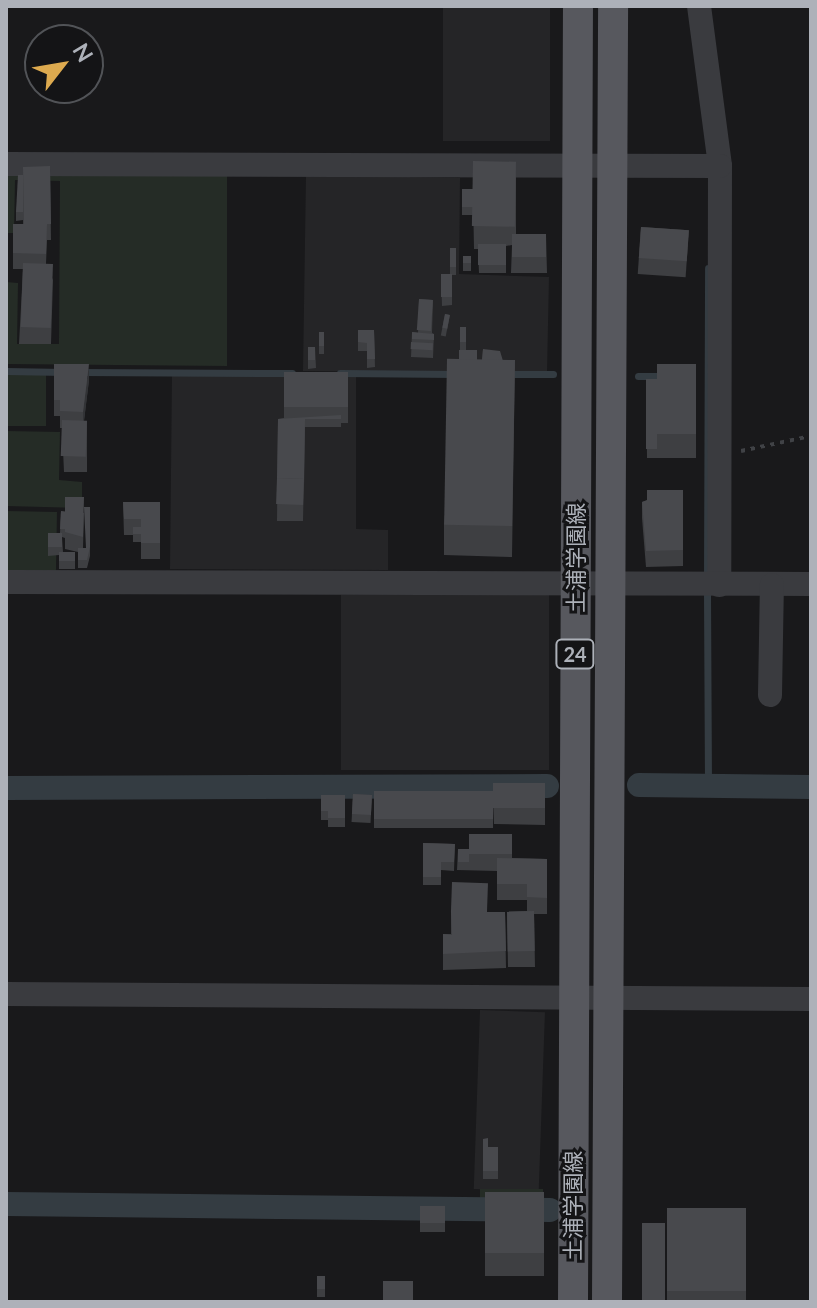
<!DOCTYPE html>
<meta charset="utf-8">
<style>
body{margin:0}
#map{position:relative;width:817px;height:1308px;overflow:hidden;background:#19191b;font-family:Lato,"Noto Sans JP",sans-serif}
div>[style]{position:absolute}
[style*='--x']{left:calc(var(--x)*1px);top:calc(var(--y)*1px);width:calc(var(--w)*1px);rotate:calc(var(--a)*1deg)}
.built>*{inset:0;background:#252527;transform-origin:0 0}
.green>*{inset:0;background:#252c26;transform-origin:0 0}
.stream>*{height:7px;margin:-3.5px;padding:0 3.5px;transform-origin:3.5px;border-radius:3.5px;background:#343c42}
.canal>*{height:24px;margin:-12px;padding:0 12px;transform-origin:12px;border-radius:12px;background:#343c42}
.path>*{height:4px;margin-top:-2px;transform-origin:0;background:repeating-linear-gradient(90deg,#404246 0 4px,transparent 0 10px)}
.minor>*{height:24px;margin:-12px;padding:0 12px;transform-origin:12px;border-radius:12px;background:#3a3b3f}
.major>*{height:30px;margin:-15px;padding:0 15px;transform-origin:15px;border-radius:15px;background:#57585e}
.wall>*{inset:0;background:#3e3f42;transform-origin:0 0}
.shaded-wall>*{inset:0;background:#323336}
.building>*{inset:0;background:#48494d;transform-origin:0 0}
span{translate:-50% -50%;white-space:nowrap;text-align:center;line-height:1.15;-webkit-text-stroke:6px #141416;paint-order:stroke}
.shield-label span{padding:2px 6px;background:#141416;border:2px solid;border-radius:6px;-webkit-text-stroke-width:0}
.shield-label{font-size:20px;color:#adb1b9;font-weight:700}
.street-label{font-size:22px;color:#adb1b9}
.frame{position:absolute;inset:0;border:8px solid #adb1b9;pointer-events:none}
.north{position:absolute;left:24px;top:24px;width:80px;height:80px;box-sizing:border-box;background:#141416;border:2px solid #515357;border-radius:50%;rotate:59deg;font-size:22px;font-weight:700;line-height:32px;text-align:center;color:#adb1b9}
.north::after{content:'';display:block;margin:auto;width:28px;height:36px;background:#ddaa4f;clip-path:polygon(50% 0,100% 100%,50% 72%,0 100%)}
</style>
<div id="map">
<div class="built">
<div style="left:443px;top:6px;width:107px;height:135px"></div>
<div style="clip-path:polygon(306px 175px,460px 178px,459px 274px,549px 277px,547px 373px,303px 371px)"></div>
<div style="clip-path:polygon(172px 373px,356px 376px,356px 529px,388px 530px,388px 570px,170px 569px)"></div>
<div style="left:341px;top:595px;width:208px;height:175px"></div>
<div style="left:480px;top:1010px;width:65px;height:179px;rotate:2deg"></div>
</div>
<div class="green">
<div style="clip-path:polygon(6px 171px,227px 173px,227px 366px,6px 364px,6px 282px,18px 283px,17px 344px,59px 344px,60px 181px,15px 180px,14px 233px,6px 233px)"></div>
<div style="left:6px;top:373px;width:40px;height:53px"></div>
<div style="clip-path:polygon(6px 431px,60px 432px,59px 480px,82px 482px,82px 508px,6px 506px)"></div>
<div style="left:6px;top:511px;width:51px;height:61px;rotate:1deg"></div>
<div style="left:480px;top:1189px;width:63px;height:17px"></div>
</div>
<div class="stream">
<div style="--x:6;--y:371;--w:58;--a:1"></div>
<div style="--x:80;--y:372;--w:212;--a:0.3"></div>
<div style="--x:340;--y:373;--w:116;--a:0.5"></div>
<div style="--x:508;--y:374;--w:45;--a:0"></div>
<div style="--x:638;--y:376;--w:26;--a:0"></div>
<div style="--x:707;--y:578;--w:310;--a:-89.8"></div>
<div style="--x:707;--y:594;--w:193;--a:89.7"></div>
</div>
<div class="canal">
<div style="--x:639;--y:785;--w:172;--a:0.7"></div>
<div style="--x:6;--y:788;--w:541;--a:-0.21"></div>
<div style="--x:6;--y:1204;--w:544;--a:0.63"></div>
</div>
<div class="path">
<div style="--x:741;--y:451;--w:72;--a:-12.1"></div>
</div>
<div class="minor">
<div style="--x:699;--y:6;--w:161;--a:82.5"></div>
<div style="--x:720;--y:166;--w:419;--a:90.1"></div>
<div style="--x:6;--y:164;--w:714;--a:0.16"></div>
<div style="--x:6;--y:582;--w:805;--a:0.14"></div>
<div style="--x:770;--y:695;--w:110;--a:-89"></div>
<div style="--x:6;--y:994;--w:805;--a:0.36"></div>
</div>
<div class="major">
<div style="--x:573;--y:1302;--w:1296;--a:-89.78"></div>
<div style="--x:607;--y:1302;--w:1296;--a:-89.73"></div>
</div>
<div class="wall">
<div style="clip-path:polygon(516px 162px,516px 234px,546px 234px,547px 273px,511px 273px,512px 245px,506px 246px,506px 273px,479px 273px,478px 249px,474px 249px,473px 197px,473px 215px,462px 215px,462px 189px,473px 189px)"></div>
<div style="clip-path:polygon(50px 166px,51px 240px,47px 240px,46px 264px,53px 280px,51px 344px,19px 344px,23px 269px,13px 269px,13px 224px,23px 224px,23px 220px,16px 221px,16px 212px,23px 175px)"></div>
<div style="left:641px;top:227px;width:48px;height:47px;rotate:4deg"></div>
<div style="clip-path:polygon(450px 248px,456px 248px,456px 275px,452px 275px,452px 305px,442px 306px,441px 274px,450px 274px)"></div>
<div style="left:463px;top:256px;width:8px;height:15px"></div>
<div style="clip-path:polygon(419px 299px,433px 300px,432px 333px,434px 334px,433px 358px,411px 357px,412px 332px,418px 333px)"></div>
<div style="left:445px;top:314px;width:5px;height:22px;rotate:11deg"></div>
<div style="left:460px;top:327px;width:6px;height:23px"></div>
<div style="clip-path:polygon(358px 330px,374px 330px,375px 367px,367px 368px,367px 351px,358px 351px)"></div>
<div style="left:319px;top:332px;width:5px;height:22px"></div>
<div style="clip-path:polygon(308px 347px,315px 347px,316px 368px,308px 369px)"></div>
<div style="clip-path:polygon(483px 349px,503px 361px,515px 360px,512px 557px,444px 555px,444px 525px,459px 364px,459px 350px,477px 350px,477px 363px,482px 362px)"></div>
<div style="clip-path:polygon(54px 364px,89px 380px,84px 421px,87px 421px,87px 472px,64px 472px,62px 428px,60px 428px,60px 416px,54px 416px)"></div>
<div style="clip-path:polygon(696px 364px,696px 458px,647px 458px,646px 379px,657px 379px)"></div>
<div style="clip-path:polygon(348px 372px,348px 423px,341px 423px,341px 427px,305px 427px,303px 521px,277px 521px,278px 419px,284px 418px,284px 373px)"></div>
<div style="clip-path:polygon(683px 490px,683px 566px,646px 567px,642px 518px,642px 502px)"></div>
<div style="clip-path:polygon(123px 502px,160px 502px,160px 559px,141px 559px,141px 542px,133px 542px,133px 535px,124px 535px)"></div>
<div style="clip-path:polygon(90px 507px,90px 556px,87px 568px,78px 568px,78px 552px,65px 549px,65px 538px,62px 537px,63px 552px,75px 552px,75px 569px,59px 569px,59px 555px,48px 556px,48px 533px,60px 533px,61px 511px,84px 513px,83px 548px,86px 548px)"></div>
<div style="clip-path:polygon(545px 783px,545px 825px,494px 824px,493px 800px)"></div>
<div style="left:374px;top:791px;width:119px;height:37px"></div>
<div style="left:353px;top:794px;width:19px;height:28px;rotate:3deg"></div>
<div style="clip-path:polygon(321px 795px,345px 795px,345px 827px,328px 827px,328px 820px,321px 820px)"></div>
<div style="clip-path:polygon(469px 834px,512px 834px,512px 858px,547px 859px,547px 914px,534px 914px,535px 967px,508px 967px,507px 912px,527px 911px,527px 900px,497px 900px,497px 871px,457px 870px,458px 849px,469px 849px)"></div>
<div style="clip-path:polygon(423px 843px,455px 844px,454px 871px,441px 870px,441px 885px,423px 885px)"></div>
<div style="clip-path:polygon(451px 912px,505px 912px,506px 968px,443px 970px,443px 934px,451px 934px)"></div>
<div style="clip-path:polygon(483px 1139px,488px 1147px,498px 1147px,498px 1179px,483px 1179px)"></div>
<div style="left:485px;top:1192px;width:59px;height:84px"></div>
<div style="left:445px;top:1206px;width:26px;height:25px;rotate:90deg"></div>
<div style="left:667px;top:1208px;width:79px;height:94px"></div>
<div style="left:317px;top:1276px;width:8px;height:21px"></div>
</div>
<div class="shaded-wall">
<div style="clip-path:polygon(89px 364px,89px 380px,83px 428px,83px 412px)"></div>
</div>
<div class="building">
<div style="left:473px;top:161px;width:43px;height:65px;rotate:1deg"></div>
<div style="clip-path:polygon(50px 166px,51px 224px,47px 224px,46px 254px,13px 253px,13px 224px,24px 224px,23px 167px)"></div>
<div style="clip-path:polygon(18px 175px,23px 175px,23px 212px,16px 212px)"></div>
<div style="left:462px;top:189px;width:11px;height:18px"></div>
<div style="left:641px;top:227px;width:48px;height:31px;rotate:4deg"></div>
<div style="left:512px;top:234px;width:34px;height:23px"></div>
<div style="left:506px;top:244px;width:21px;height:28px;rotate:90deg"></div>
<div style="left:450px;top:248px;width:6px;height:19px"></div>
<div style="left:463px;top:256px;width:8px;height:7px"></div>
<div style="left:23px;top:263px;width:30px;height:64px;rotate:2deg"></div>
<div style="left:441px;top:274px;width:11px;height:23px"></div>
<div style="left:419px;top:299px;width:14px;height:31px;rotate:4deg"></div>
<div style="left:445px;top:314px;width:5px;height:14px;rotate:11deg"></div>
<div style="left:460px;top:327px;width:6px;height:15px"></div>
<div style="clip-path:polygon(358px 330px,374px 330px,375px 359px,367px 359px,367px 343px,358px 342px)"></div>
<div style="left:319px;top:332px;width:5px;height:14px"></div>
<div style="clip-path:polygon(412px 332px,434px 334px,434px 340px,412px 339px)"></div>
<div style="left:411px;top:342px;width:22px;height:7px;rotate:3deg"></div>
<div style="left:308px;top:347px;width:7px;height:13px"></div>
<div style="clip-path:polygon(483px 349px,500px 351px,503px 361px,482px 360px)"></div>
<div style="left:459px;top:350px;width:18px;height:10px"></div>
<div style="left:515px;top:360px;width:166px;height:68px;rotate:91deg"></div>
<div style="clip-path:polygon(54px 364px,89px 364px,83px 412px,60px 411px,60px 400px,54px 400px)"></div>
<div style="left:657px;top:364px;width:39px;height:70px"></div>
<div style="left:348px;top:372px;width:35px;height:64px;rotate:90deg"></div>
<div style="left:646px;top:379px;width:11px;height:70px"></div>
<div style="clip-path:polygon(341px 415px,341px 419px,305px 419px,304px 487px,304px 479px,277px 478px,278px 419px)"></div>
<div style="left:62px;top:420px;width:25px;height:36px;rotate:2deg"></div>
<div style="left:277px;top:478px;width:27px;height:26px;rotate:2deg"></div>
<div style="clip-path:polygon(647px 490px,683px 490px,683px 550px,646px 551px,642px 502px,647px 500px)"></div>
<div style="clip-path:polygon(65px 497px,84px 497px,83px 537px,65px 532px)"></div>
<div style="clip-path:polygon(123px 502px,160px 502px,160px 543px,141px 543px,141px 519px,124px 519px)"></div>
<div style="clip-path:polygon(84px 507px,90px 507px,90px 547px,87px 560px,78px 560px,78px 548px,86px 548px)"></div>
<div style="clip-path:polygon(61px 511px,65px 512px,65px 529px,60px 529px)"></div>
<div style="left:133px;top:527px;width:8px;height:7px"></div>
<div style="left:48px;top:533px;width:14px;height:14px"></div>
<div style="left:59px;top:552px;width:16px;height:9px"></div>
<div style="left:545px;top:783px;width:25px;height:52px;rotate:90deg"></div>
<div style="left:374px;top:791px;width:119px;height:28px"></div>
<div style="left:353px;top:794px;width:19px;height:20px;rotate:3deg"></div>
<div style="clip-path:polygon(321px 795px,345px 795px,345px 818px,328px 818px,328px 811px,321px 811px)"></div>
<div style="left:469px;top:834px;width:43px;height:20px"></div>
<div style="clip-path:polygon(423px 843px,455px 844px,454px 862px,441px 862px,441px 877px,423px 877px)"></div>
<div style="left:458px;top:849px;width:11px;height:13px"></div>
<div style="clip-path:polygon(497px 858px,547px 859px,547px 898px,527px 897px,527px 884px,497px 884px)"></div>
<div style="left:452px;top:882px;width:36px;height:30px;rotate:2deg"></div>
<div style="left:534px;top:911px;width:40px;height:27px;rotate:89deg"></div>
<div style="clip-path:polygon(451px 912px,505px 912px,506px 951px,443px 954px,443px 934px,452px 935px)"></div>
<div style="clip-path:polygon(488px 1138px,488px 1147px,498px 1147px,498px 1171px,483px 1171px,483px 1139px)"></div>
<div style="left:485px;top:1192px;width:59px;height:61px"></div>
<div style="left:445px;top:1206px;width:17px;height:25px;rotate:90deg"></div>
<div style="left:667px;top:1208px;width:79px;height:83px"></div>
<div style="left:642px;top:1223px;width:23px;height:79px"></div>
<div style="left:317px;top:1276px;width:8px;height:13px"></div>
<div style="left:383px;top:1281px;width:30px;height:21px"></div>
</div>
<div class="shield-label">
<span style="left:575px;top:654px">24</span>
</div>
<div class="street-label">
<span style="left:576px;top:558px;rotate:-90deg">土浦学園線</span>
<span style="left:573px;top:1206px;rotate:-90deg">土浦学園線</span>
</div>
<div class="frame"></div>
<div class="north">N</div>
</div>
